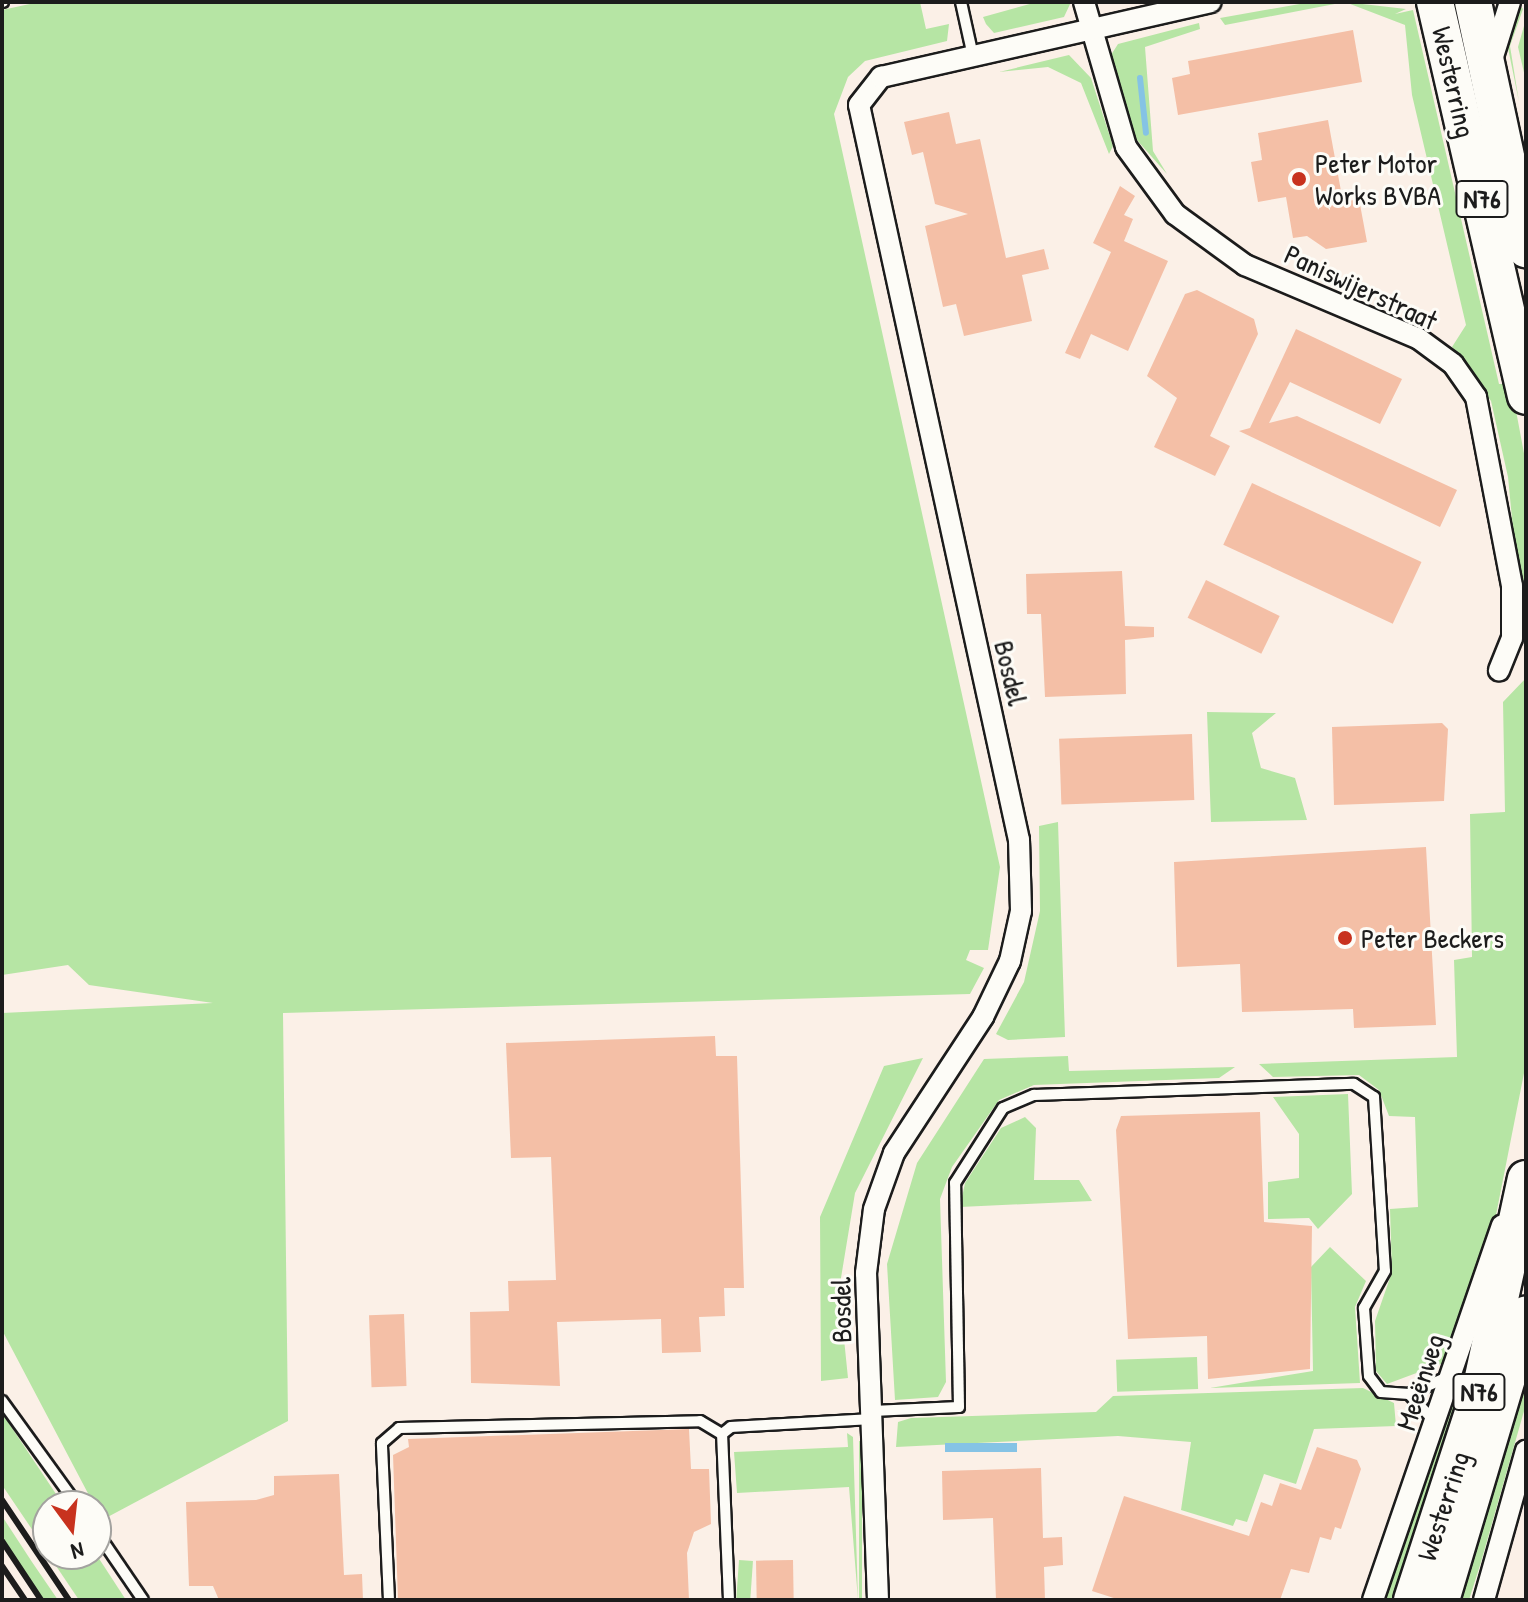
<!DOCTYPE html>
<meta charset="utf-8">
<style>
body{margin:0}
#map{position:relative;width:1528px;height:1602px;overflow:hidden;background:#fbf0e7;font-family:"Patrick Hand",sans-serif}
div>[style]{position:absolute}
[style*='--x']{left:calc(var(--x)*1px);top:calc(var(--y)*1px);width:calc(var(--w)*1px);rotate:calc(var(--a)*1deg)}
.green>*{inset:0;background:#b6e5a4;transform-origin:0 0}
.water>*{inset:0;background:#85c3e5;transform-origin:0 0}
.stream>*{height:6px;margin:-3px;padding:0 3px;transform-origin:3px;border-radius:3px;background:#85c3e5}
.building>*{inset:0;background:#f4bfa6;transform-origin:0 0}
.roads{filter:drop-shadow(2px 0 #1c1c1c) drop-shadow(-2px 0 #1c1c1c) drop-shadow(0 2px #1c1c1c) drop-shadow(0 -2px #1c1c1c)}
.lane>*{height:10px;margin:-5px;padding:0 5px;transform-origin:5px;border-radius:5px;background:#fdfcf7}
.street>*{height:20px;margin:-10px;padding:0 10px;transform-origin:10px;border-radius:10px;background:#fdfcf7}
.highway>*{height:36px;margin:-18px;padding:0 18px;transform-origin:18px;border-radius:18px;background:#fdfcf7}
.rail>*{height:6px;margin:-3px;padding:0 3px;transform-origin:3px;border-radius:3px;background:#1c1c1c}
.dots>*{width:22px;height:22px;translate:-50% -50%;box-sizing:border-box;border:4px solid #fdfcf7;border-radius:50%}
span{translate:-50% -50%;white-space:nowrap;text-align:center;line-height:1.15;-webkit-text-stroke:6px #fdfcf7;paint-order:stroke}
.shield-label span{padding:2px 6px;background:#fdfcf7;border:2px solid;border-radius:6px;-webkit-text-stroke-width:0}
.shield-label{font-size:26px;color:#1c1c1c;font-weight:700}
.street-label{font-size:28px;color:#1c1c1c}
.poi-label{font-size:28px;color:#1c1c1c}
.left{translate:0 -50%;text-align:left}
.frame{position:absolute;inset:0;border:4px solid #1c1c1c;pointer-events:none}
.north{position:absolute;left:32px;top:1490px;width:80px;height:80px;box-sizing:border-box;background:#fdfcf7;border:2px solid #a3a29f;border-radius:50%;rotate:165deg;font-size:22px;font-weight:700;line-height:32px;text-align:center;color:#1c1c1c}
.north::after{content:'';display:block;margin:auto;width:28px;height:36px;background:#c8321e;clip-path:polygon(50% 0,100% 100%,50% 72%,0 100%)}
</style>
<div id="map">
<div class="green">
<div style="clip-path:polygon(39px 2px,920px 2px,926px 29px,949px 24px,947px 41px,865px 61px,848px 77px,834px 114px,1000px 867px,988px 950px,970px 950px,966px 960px,984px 968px,970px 994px,283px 1013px,288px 1421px,102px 1520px,2px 1330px,2px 1013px,213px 1003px,89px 985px,68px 965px,2px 975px,2px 10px)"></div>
<div style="clip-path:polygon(1037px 2px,1071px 2px,1064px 17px,994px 33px,986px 24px,983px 17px)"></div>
<div style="clip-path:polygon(1311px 2px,1345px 2px,1225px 25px,1220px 18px)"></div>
<div style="clip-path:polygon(1345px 2px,1406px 9px,1395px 14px,1413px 10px,1499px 384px,1511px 384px,1526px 464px,1526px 664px,1508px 477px,1491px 401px,1452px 347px,1466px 325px,1412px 95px,1405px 25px)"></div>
<div style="clip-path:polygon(1518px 3px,1523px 9px,1510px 46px,1519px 102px,1506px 38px)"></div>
<div style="clip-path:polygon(1526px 19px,1526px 81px,1518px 47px)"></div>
<div style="clip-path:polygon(1199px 23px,1200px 29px,1145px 47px,1153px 151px,1167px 174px,1136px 139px,1111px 55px,1118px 44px)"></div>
<div style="clip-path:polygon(1069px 55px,1091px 78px,1113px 146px,1109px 154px,1081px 83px,1048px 67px,999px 72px)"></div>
<div style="clip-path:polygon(1526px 678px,1526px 1063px,1496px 1215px,1446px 1362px,1387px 1384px,1376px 1371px,1375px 1321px,1392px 1272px,1390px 1209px,1418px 1207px,1415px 1117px,1389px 1116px,1379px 1090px,1359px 1075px,1273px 1077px,1259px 1064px,1457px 1057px,1454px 960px,1472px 957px,1470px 814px,1505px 812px,1503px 702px)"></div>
<div style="clip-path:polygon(1207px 712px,1276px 713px,1252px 733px,1261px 768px,1295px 778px,1307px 820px,1211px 822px)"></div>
<div style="clip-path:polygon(1058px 822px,1065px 1037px,1008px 1040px,996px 1034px,1024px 982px,1040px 911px,1039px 826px)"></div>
<div style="clip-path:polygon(1068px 1056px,1069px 1071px,1235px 1067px,1219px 1078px,1034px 1085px,999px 1100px,952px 1167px,940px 1199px,946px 1382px,938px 1397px,895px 1400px,887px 1264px,917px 1163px,984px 1059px)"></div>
<div style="clip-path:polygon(923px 1058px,855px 1193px,839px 1290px,848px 1378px,821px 1381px,820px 1217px,884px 1066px)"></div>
<div style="clip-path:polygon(1348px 1094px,1352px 1194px,1318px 1229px,1309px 1218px,1268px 1219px,1268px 1182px,1299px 1178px,1299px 1134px,1273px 1097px)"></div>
<div style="clip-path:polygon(1025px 1117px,1036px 1128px,1034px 1180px,1079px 1180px,1092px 1201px,960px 1207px,965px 1183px,1001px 1128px)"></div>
<div style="clip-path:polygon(1330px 1247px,1366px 1281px,1355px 1307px,1360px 1383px,1210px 1388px,1313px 1371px,1311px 1267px)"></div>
<div style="clip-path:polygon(1480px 1311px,1486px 1314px,1398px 1600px,1377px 1600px)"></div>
<div style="left:1197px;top:1357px;width:32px;height:81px;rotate:88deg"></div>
<div style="clip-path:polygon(1526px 1364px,1526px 1404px,1481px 1562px,1469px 1600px,1454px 1600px)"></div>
<div style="clip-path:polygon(1363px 1388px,1394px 1403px,1396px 1426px,1314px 1429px,1296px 1484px,1264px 1474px,1247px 1522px,1236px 1519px,1233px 1526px,1181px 1510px,1191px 1442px,1118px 1436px,896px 1447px,898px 1422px,911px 1418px,1096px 1412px,1113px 1396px)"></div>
<div style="clip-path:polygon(2px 1413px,64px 1506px,48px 1506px,48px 1553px,2px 1485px)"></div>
<div style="clip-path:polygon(847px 1433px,853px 1437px,858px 1600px,849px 1487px,737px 1493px,734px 1452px,848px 1447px)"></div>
<div style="left:859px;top:1441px;width:3px;height:159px"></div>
<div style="clip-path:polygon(2px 1516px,32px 1562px,58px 1600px,44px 1600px,2px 1538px)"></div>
<div style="clip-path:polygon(48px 1554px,96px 1554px,126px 1600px,79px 1600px)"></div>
<div style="left:739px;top:1560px;width:14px;height:40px;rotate:4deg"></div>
</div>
<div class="water">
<div style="left:1017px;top:1443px;width:9px;height:72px;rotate:90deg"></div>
</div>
<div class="stream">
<div style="--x:1140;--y:78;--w:55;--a:83.8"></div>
</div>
<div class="building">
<div style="clip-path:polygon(1353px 30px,1362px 82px,1178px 115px,1172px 78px,1190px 74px,1188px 61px)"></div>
<div style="clip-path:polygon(949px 112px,956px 144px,980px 139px,1006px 258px,1044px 249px,1049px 269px,1022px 275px,1032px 321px,964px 336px,956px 304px,943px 307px,925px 226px,968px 214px,935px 204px,923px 152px,912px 155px,904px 122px)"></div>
<div style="clip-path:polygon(1328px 120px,1343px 202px,1359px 199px,1367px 242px,1326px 249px,1307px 236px,1293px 238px,1286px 197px,1258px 202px,1251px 162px,1262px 160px,1258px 133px)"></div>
<div style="clip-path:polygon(1120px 186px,1135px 196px,1124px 215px,1133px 219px,1124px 241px,1168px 261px,1128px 351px,1091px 334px,1080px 359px,1065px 353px,1111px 252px,1093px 243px)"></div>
<div style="clip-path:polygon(1197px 290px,1254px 319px,1258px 334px,1210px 436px,1230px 446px,1215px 476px,1154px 447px,1177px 398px,1147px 376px,1185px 294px)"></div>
<div style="clip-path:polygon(1296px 329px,1402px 379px,1380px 424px,1290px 382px,1269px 423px,1297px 416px,1457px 490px,1440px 527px,1239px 431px,1250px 428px)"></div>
<div style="left:1252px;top:483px;width:187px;height:68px;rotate:25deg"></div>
<div style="clip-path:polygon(1122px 571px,1125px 626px,1154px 627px,1154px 637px,1125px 640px,1126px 694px,1045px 697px,1041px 614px,1027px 614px,1026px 574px)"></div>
<div style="left:1206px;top:580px;width:82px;height:42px;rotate:26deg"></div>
<div style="clip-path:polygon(1442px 723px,1448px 729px,1444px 801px,1334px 805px,1332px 727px)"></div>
<div style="left:1192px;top:734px;width:66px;height:133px;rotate:88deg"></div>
<div style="clip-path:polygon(1426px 847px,1436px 1025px,1354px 1028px,1353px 1009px,1242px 1012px,1240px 964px,1177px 967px,1174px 862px)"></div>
<div style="clip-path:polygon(715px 1036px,716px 1056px,737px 1056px,744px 1288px,724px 1288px,725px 1316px,699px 1317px,701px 1352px,662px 1353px,661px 1319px,557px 1322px,560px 1386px,471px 1383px,470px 1312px,509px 1311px,508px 1281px,556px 1280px,551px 1157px,511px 1158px,506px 1043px)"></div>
<div style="clip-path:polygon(1260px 1112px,1264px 1222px,1312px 1226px,1310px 1369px,1208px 1379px,1207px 1336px,1128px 1339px,1116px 1130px,1121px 1116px)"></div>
<div style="left:404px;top:1314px;width:72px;height:35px;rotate:88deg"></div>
<div style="clip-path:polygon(689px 1429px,691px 1469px,709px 1469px,711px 1524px,694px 1532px,687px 1553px,689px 1600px,398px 1600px,393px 1455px,409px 1447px,408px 1439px)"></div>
<div style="clip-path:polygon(1317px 1447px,1357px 1460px,1361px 1469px,1341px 1529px,1335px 1527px,1331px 1540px,1320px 1537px,1309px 1573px,1291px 1569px,1280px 1600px,1120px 1600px,1092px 1591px,1124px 1496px,1249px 1536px,1261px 1502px,1272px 1506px,1280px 1483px,1301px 1490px)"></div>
<div style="clip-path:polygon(1041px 1468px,1043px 1538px,1062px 1537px,1063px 1565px,1044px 1567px,1045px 1600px,996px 1600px,993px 1518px,943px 1520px,942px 1471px)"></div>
<div style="clip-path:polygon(339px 1474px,344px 1575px,362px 1574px,363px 1600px,219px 1600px,213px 1586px,189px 1586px,186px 1502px,256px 1500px,274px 1495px,274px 1476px)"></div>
<div style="left:793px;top:1560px;width:40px;height:37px;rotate:89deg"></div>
</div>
<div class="roads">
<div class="lane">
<div style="--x:2;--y:2;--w:1;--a:0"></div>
<div style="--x:961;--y:2;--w:55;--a:77.5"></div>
<div style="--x:1409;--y:1394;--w:38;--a:47"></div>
<div style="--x:2;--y:1401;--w:130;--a:54.1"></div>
<div style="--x:872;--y:1411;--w:87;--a:-2.6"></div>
<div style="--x:959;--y:1407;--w:224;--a:-91"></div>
<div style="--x:955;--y:1183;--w:89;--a:-57.4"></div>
<div style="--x:1003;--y:1108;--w:34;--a:-23"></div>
<div style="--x:1034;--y:1095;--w:320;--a:-2"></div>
<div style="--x:1354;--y:1084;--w:24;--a:33"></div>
<div style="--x:1374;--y:1097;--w:174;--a:86.4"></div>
<div style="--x:1385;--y:1271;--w:43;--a:119.6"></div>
<div style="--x:1364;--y:1308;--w:68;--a:85.8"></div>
<div style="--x:1369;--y:1376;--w:20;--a:53"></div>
<div style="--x:1381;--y:1392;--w:28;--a:4"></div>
<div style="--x:1409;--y:1394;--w:45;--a:-23.7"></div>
<div style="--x:96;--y:1531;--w:83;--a:55.7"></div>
<div style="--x:389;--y:1600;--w:157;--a:-92.6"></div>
<div style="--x:382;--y:1443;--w:23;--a:-41"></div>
<div style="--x:399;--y:1428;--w:301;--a:-1.3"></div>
<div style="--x:700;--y:1421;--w:26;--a:31"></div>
<div style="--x:729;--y:1600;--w:166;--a:-92.4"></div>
<div style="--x:722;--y:1434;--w:11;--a:-38"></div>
<div style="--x:731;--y:1427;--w:141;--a:-3.2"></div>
</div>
<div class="street">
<div style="--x:1084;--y:2;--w:151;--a:73.8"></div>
<div style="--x:1126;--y:147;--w:83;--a:53.8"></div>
<div style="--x:1175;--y:214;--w:87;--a:36.1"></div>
<div style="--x:1245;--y:265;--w:189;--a:23"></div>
<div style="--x:1419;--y:339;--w:42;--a:36.3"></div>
<div style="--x:1453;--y:364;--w:40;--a:55.1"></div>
<div style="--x:1476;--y:397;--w:192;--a:79.2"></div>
<div style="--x:1512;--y:586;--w:52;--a:90"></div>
<div style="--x:1512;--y:638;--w:35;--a:112"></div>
<div style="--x:1491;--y:63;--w:64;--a:-72.7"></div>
<div style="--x:878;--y:1600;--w:327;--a:-92.1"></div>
<div style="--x:866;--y:1273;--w:64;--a:-82.9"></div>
<div style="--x:874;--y:1209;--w:59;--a:-70.3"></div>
<div style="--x:894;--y:1153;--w:163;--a:-56.8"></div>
<div style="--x:983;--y:1017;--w:62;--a:-64.3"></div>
<div style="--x:1010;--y:961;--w:51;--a:-77.6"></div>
<div style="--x:1021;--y:911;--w:71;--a:-91.6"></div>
<div style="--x:1019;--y:840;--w:752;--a:-102.28"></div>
<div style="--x:859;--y:105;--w:36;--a:-52"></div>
<div style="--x:881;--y:77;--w:338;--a:-12.8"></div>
<div style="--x:1373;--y:1600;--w:396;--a:-71"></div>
<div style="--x:1484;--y:1600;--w:155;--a:-74.3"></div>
</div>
<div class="highway">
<div style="--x:1435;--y:2;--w:404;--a:77"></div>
<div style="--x:1473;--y:2;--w:253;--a:77.9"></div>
<div style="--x:1412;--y:1600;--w:220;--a:-72"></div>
<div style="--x:1480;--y:1391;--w:217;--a:-77.8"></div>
<div style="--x:1441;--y:1600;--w:298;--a:-73.4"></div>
</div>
</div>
<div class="rail">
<div style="--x:2;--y:1500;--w:120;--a:56.2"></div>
<div style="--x:2;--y:1541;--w:71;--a:56.5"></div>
<div style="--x:2;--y:1566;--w:41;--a:55.9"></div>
</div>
<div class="dots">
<div style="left:1299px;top:179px;background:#c8321e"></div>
<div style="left:1345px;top:938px;background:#c8321e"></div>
</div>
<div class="shield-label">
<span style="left:1482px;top:199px">N76</span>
<span style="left:1479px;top:1392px">N76</span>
</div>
<div class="street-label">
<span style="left:1454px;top:82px;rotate:77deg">Westerring</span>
<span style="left:1361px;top:287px;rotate:25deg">Paniswijerstraat</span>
<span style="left:1011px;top:673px;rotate:77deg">Bosdel</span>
<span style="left:841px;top:1310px;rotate:-91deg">Bosdel</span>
<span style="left:1420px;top:1382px;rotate:-72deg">Meeënweg</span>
<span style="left:1443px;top:1506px;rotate:-72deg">Westerring</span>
</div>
<div class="poi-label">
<span class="left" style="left:1315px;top:179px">Peter Motor<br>Works BVBA</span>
<span class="left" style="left:1361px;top:938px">Peter Beckers</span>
</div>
<div class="frame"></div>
<div class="north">N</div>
</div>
